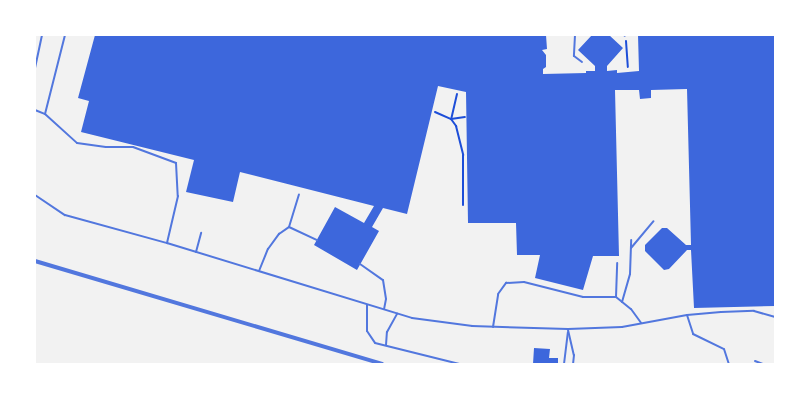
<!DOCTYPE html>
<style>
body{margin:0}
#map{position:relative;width:810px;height:399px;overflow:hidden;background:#f2f2f2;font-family:Arial,sans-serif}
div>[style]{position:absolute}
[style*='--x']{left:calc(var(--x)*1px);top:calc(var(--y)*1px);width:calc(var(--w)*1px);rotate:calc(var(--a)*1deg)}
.building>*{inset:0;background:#3d67dc}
.path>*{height:2px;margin:-1px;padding:0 1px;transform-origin:1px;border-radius:1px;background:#1d4ed8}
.service>*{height:2px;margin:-1px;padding:0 1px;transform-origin:1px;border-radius:1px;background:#5277de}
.minor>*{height:4px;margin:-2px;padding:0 2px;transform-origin:2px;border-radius:2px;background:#5277de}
span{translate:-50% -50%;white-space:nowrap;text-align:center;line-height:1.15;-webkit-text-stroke:4px #fff;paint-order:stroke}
.frame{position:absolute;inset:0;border:36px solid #fff;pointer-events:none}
</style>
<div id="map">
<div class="building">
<div style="clip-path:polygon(95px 35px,546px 35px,547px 49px,542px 50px,546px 55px,546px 67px,543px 69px,543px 74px,586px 73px,586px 71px,595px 71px,595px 66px,578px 50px,592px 35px,609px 35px,623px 48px,607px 66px,607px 71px,617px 70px,617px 73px,639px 71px,638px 35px,775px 35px,775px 306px,694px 308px,691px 250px,687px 250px,669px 269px,664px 270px,645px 251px,645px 245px,662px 228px,667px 228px,686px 245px,691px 245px,687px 89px,651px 90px,651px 98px,640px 99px,639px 90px,615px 90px,619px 256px,593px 256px,583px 290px,535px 278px,540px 255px,517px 255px,516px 223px,468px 223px,466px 92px,438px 86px,407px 214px,383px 208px,372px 227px,379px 231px,357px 270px,314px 245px,335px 207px,364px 223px,374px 206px,240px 172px,233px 202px,186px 192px,194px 160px,81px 132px,89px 101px,78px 98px)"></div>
<div style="clip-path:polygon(534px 348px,550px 349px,549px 358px,558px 358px,558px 364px,533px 364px)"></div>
</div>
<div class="path">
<div style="--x:626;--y:41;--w:26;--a:86"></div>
<div style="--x:457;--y:94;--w:26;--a:103"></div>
<div style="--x:451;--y:119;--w:9;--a:54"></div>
<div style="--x:456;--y:126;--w:30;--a:76"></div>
<div style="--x:463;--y:155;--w:50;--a:90"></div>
<div style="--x:435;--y:112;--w:17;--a:24"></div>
<div style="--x:451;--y:119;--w:14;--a:-8"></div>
</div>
<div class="service">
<div style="--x:575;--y:35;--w:21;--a:93"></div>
<div style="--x:574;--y:56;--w:10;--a:37"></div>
<div style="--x:624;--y:35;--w:1;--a:45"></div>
<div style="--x:35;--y:68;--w:34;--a:-78"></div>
<div style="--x:35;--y:110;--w:11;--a:22"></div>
<div style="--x:45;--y:114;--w:43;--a:42.2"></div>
<div style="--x:77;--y:143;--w:29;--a:8"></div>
<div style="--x:106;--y:147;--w:27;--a:0"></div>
<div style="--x:133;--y:147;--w:46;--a:20.4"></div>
<div style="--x:176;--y:163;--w:33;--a:87"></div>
<div style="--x:178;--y:196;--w:48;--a:103.2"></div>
<div style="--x:45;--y:114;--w:81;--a:-75.8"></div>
<div style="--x:35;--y:195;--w:36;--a:34"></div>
<div style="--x:65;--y:215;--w:106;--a:15.4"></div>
<div style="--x:167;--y:243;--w:256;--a:17"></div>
<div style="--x:412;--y:318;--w:61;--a:7.6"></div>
<div style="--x:472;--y:326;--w:96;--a:1.8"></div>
<div style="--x:568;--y:329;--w:54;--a:-2.1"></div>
<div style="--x:622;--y:327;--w:66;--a:-10.5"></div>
<div style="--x:687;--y:315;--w:34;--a:-5"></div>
<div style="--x:721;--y:312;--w:33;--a:-2"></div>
<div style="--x:754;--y:311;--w:22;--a:16"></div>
<div style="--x:289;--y:227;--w:34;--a:-73"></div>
<div style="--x:631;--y:248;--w:35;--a:-50"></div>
<div style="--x:196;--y:252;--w:20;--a:-75"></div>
<div style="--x:360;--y:264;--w:28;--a:35"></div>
<div style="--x:383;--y:280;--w:19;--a:81"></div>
<div style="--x:386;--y:299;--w:10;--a:101"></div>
<div style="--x:259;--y:271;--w:24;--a:-68"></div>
<div style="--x:268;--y:249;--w:19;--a:-54"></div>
<div style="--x:279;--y:234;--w:12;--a:-35"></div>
<div style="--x:289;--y:227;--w:31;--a:25"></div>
<div style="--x:616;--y:297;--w:34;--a:-88"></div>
<div style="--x:622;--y:302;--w:29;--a:-74"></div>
<div style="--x:630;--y:274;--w:34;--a:-88"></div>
<div style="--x:367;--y:305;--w:26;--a:90"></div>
<div style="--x:367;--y:331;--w:14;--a:56"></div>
<div style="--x:375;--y:343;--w:87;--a:14"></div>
<div style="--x:687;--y:315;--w:20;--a:72"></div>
<div style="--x:693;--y:334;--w:34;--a:26"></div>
<div style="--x:724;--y:349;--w:16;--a:72"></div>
<div style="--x:493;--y:327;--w:33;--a:-81"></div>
<div style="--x:498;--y:294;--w:14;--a:-54"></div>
<div style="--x:506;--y:283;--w:18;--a:-3"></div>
<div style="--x:524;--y:282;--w:61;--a:14.3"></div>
<div style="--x:583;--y:297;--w:33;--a:0"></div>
<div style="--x:616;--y:297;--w:19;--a:39"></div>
<div style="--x:631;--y:309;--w:17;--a:54"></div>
<div style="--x:568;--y:330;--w:26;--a:77"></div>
<div style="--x:574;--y:355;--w:9;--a:96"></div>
<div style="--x:386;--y:345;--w:13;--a:-86"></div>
<div style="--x:387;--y:332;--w:21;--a:-61"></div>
<div style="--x:755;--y:361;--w:9;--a:21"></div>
<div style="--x:564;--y:364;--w:32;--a:-83"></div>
</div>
<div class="minor">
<div style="--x:35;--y:261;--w:362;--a:16.5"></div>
</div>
<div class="frame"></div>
</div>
